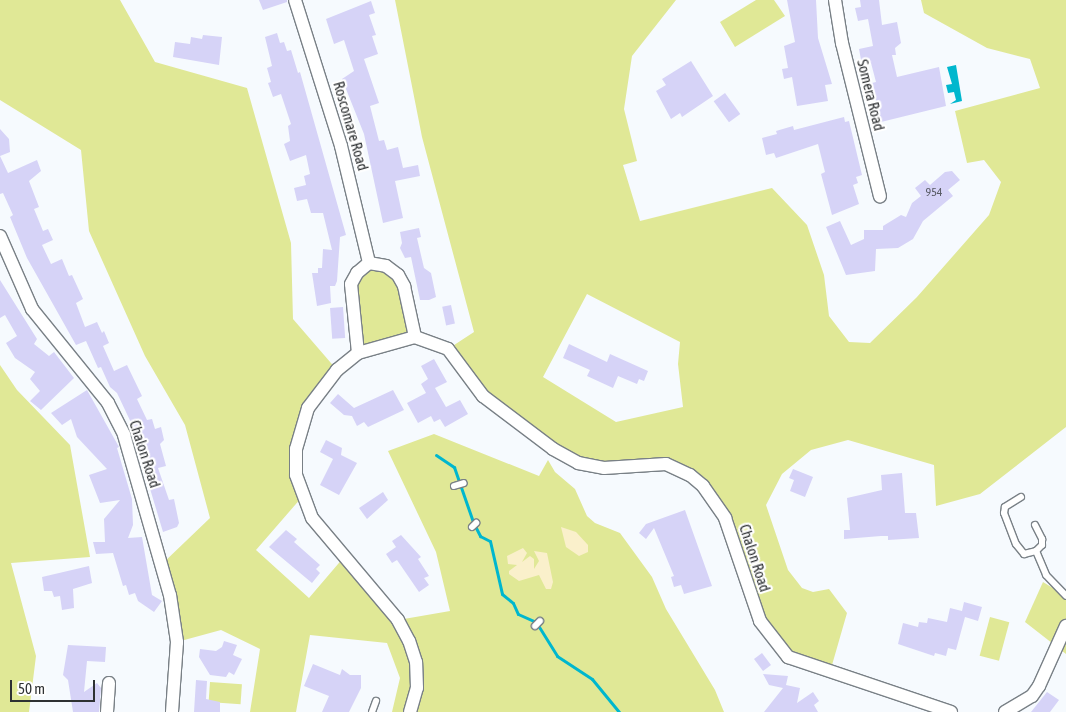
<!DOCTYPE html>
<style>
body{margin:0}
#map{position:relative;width:1066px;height:712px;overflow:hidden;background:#f6fafe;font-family:"Asap Condensed",sans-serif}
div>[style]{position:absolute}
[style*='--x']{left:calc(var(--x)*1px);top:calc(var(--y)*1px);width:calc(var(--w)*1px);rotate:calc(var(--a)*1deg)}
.green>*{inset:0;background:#e0e896;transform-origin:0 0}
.sand>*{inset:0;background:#faf0cb}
.water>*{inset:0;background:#00b7ce}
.stream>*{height:3px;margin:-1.5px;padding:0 1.5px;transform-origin:1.5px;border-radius:1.5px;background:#00b7ce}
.building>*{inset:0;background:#d6d3f7;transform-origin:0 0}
.roads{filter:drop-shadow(1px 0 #798086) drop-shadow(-1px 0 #798086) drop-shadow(0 1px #798086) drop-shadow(0 -1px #798086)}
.lane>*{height:6px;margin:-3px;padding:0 3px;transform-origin:3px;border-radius:3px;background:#fff}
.street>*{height:12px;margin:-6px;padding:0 6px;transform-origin:6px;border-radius:6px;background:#fff}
span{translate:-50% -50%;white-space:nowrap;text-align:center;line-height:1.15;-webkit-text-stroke:4.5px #fff;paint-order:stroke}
.number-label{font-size:12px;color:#585a64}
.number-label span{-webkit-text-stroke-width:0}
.street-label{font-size:15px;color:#2e3133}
.scale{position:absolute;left:10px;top:680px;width:85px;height:22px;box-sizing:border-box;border:2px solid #2e3133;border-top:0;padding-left:6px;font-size:15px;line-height:18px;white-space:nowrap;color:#2e3133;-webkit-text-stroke:4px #fff;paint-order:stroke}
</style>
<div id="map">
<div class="green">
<div style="clip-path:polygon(0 0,120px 0,155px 62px,247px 88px,291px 243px,293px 319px,337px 370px,300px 430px,302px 497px,256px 550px,309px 598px,344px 557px,398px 620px,450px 611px,436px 552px,388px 451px,434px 434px,539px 476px,548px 460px,555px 472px,575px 489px,587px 516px,595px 523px,620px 533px,652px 577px,666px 609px,715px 690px,724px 712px,392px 712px,400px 678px,387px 643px,310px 635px,296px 712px,250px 712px,260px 649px,221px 630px,177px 642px,162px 564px,210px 518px,185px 425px,145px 356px,89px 231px,81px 150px,0 100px)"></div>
<div style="clip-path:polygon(evenodd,395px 0,676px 0,632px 56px,624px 109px,637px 161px,623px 165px,640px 221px,772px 188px,807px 225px,824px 275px,829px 316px,849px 342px,870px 343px,917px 297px,989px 215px,1001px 182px,984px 160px,967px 163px,955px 111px,1040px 88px,1030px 59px,987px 48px,924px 13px,921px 0,1066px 0,1066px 427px,980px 494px,936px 506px,934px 465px,848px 440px,811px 450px,782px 474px,766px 505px,788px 570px,802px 588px,813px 592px,829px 589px,847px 613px,830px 672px,777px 646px,725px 518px,681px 469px,589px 467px,497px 407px,448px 349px,474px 332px,422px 137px,395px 0,587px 294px,680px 342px,678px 364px,683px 407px,616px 422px,543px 377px,587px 294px)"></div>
<div style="clip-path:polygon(756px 0,774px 0,785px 16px,735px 47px,720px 22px)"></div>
<div style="clip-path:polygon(369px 263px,398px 275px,415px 337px,358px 353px,357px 273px)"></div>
<div style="clip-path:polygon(0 365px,17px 390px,70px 445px,90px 557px,11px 563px,36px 656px,29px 712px,0 712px)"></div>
<div style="clip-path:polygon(1043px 582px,1066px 596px,1066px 654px,1025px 622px)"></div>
<div style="left:990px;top:617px;width:20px;height:40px;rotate:15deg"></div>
<div style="left:210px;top:682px;width:32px;height:20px;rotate:4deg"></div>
</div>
<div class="sand">
<div style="clip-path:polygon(561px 527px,576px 532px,588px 545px,588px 552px,579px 556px,566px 547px)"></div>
<div style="clip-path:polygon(523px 548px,527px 553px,522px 562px,530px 556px,534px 559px,534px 569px,539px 561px,534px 551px,547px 553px,553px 582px,551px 589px,546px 589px,539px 575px,519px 581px,509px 574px,509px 571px,517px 565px,508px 564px,507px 556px)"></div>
</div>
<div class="water">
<div style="clip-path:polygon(956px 65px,962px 101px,950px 104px,956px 100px,954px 92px,948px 93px,946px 85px,952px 84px,947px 67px)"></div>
</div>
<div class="stream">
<div style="--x:436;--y:455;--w:22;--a:34"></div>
<div style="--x:454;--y:467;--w:58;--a:70.9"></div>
<div style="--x:473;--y:522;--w:16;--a:63"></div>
<div style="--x:480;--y:536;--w:11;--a:27"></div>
<div style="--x:490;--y:541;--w:54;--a:77.2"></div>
<div style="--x:502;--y:594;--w:14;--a:39"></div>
<div style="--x:513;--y:603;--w:12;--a:66"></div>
<div style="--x:518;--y:614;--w:20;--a:24"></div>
<div style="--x:536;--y:622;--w:40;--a:58"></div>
<div style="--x:557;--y:656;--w:42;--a:33.3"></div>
<div style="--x:592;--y:679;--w:43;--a:50.7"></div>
</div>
<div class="building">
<div style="clip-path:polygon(259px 0,287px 0,287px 2px,263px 10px)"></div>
<div style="clip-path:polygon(787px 0,816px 0,818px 38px,832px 84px,825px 85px,828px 101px,797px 106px,792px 77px,784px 79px,782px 69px,788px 68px,784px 46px,795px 42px)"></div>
<div style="clip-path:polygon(860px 0,879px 0,882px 25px,897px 22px,901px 43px,895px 48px,896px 55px,892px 55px,897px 77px,939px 67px,946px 106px,881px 122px,872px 83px,876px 82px,871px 63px,862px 65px,859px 49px,873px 46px,868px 19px,858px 21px,855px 8px,861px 7px)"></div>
<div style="clip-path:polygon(371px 1px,375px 13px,369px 15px,376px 35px,372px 36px,378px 54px,364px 59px,379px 103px,370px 106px,379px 141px,384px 140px,387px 150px,398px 147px,403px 168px,418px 165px,420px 176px,395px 181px,403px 218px,383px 223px,364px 134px,342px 79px,354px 71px,344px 40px,334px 44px,326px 19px)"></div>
<div style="clip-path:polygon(277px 33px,280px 43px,284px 42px,287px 51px,291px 50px,298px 73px,300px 72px,346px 235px,340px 237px,337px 281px,335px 286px,330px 286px,331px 303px,317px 306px,312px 273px,318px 273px,318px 268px,322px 268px,323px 249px,332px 250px,323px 213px,311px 213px,307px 199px,297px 201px,294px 188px,306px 185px,304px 176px,310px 174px,306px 155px,290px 161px,284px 144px,290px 141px,288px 126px,291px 124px,281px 94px,273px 97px,268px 83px,271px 82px,267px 68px,272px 66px,265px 37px)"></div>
<div style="clip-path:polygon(203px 35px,222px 37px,219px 65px,173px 57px,175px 42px,190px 44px,191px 37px,202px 39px)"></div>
<div style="clip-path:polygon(691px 61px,713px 96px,682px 117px,680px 113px,671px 119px,656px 91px,666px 85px,662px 79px)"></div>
<div style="left:725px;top:93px;width:26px;height:14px;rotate:54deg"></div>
<div style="clip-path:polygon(844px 117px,845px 122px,849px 121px,862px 175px,856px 177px,858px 183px,853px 185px,859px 204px,832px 215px,821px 174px,825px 172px,818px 144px,776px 158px,774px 153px,766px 155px,762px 138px,777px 134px,776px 131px,793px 126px,794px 130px)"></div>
<div style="clip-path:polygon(0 129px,9px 139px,10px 152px,0 156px,8px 173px,37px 160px,41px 171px,29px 181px,39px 207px,34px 209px,43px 231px,48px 229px,53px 240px,42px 245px,51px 264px,62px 259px,69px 276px,72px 275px,83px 299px,76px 303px,85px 327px,97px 322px,102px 333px,104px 331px,109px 343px,103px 346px,114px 371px,127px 365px,142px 396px,137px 399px,147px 420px,152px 419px,155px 429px,161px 427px,164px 440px,160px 444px,166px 466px,158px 468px,169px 500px,174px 499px,179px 523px,177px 527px,163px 532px,133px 432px,135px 431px,117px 393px,110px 387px,101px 367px,98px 368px,86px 341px,76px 345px,27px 258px,10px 217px,13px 215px,3px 193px,0 194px)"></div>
<div style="clip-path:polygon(952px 171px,960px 180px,948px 190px,953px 196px,923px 221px,913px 239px,898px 248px,876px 249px,875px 271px,846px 275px,826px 227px,840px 221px,851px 245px,864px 239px,864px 230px,883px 230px,883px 226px,901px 215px,906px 217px,912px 203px,921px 196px,915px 188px,925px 180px,930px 185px,945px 172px)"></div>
<div style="clip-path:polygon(419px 228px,421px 237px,417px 238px,424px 268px,431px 273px,436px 297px,429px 300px,420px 300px,411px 257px,405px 258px,400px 248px,402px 243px,400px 232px)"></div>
<div style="clip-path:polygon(0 280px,37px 339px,34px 344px,49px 356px,54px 352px,74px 378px,41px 410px,30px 401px,40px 391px,30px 379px,35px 372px,15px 358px,6px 343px,17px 336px,5px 315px,0 318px)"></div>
<div style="left:451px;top:305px;width:19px;height:9px;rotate:78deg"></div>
<div style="left:343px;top:307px;width:31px;height:13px;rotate:86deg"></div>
<div style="clip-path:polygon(569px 344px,607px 362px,610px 354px,648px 371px,644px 381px,639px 379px,637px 384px,618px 376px,613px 388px,587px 376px,590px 370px,563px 358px)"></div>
<div style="clip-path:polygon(434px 359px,447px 382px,435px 388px,446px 407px,460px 400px,468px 414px,445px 427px,440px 419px,434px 422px,431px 416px,418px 423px,407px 403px,426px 393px,421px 384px,428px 379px,421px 366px)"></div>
<div style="clip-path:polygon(87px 390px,119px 447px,117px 448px,132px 499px,133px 525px,128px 538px,142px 537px,152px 595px,162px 601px,154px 612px,138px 601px,135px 593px,129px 595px,126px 585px,123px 586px,113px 553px,96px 554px,93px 542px,105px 542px,104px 519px,120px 500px,100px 503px,89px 475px,107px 469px,77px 437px,71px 419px,62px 425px,51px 413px)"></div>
<div style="clip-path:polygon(393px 390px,404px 410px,368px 427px,364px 422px,357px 426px,352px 416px,344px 415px,330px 403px,338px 394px,354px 408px)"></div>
<div style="clip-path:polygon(326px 440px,342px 448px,341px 455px,357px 463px,339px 495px,320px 485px,333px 459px,320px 452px)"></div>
<div style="clip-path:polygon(793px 469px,813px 477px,805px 497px,790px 491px,794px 480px,789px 478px)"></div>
<div style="clip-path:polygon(902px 473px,905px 513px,916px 513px,919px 538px,888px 540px,888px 536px,881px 536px,844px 539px,844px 530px,850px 530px,847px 498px,882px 490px,881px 475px)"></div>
<div style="clip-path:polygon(383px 492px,388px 500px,367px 519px,359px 508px)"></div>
<div style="clip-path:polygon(685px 510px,712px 586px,684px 594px,681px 585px,674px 587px,671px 577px,674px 576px,654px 528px,646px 539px,639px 533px,646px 524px)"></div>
<div style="clip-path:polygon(286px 530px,297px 539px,294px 542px,320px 565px,316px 569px,320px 573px,312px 583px,269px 547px)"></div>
<div style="clip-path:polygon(401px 535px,421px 557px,418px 559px,429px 576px,424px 578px,429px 585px,419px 592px,397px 560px,392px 563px,386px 554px,396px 547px,392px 541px)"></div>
<div style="clip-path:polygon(89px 566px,92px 583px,73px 589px,74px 608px,62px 610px,60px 596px,54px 597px,52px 591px,44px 591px,42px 577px)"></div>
<div style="clip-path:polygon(964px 602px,982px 607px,978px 621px,965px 617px,956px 650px,948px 648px,946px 656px,935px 653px,934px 656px,898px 644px,903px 623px,918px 627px,919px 622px,927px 623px,928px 618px,947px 622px,950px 608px,962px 611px)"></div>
<div style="clip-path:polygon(224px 641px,237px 645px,233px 655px,242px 659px,234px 675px,229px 672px,226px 677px,210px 675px,199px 657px,200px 649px,216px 651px,222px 647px)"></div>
<div style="clip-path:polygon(68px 645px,106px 647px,105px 662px,87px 661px,84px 692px,97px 683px,101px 688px,99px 712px,73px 712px,68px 680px,63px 675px)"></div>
<div style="left:762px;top:653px;width:15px;height:10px;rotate:53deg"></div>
<div style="clip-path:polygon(313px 664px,340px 675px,342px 669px,350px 675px,361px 675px,361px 688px,349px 712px,322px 712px,329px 696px,304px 686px)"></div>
<div style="clip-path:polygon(763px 674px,788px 676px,786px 685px,800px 688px,797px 703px,813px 692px,819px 701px,814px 705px,818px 712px,764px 712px,783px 688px,769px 685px)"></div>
<div style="clip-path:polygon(196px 680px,207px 681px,206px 699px,220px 702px,220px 712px,194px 712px)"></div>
<div style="clip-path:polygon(1047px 692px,1059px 700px,1050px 712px,1031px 712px)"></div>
</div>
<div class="roads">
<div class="lane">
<div style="--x:454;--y:486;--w:10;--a:-17"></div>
<div style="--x:1021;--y:497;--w:19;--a:148"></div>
<div style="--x:1005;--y:507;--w:6;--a:99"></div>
<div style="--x:1004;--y:513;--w:33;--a:69"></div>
<div style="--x:1016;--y:544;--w:13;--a:51"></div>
<div style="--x:1024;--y:554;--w:12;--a:-14"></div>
<div style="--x:1036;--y:551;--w:26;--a:67"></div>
<div style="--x:1046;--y:575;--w:29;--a:46"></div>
<div style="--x:1035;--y:525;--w:16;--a:63"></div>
<div style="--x:1042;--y:539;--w:6;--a:90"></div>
<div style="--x:1042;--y:545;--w:8;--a:135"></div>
<div style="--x:472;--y:527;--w:6;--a:-45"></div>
<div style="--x:535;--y:626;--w:7;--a:-45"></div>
<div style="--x:372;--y:712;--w:12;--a:-70"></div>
</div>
<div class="street">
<div style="--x:295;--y:0;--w:153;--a:72.5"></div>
<div style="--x:341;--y:146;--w:120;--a:76.5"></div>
<div style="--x:835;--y:0;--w:44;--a:80.8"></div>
<div style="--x:842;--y:43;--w:158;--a:76.1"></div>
<div style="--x:0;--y:236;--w:80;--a:66.3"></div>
<div style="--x:32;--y:309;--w:121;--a:51"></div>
<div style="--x:108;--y:403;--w:36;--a:63"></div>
<div style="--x:124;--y:435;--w:166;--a:74"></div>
<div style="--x:170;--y:595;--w:48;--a:81.5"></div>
<div style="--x:177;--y:642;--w:70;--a:94.1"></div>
<div style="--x:358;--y:353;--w:69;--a:-95.8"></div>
<div style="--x:351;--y:284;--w:13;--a:-61"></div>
<div style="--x:357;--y:273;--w:16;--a:-40"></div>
<div style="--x:369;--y:263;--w:17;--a:10"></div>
<div style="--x:386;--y:266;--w:15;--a:37"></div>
<div style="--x:398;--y:275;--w:13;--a:61"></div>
<div style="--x:404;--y:286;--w:52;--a:77.8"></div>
<div style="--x:107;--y:712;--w:29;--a:-86"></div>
<div style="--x:410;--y:712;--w:25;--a:-74"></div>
<div style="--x:417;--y:688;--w:26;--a:-92"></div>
<div style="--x:416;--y:662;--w:22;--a:-108"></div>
<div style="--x:409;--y:641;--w:24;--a:-118"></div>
<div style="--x:398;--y:620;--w:133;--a:-130.1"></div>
<div style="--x:312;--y:518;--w:46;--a:-110.4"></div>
<div style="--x:296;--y:475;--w:26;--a:-90"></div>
<div style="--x:296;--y:449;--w:43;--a:-73.7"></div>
<div style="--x:308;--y:408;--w:48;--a:-52.7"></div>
<div style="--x:337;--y:370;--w:27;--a:-39"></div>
<div style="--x:358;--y:353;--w:59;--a:-15.7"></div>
<div style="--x:415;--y:337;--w:35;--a:20"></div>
<div style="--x:448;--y:349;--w:59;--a:53.3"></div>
<div style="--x:483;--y:396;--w:88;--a:37.1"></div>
<div style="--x:553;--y:449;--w:29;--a:29"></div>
<div style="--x:578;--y:463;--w:26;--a:11"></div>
<div style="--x:604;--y:468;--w:62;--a:-3.7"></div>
<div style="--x:666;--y:464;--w:26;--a:25"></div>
<div style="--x:690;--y:475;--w:17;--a:40"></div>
<div style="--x:703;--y:486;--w:39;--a:55"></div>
<div style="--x:725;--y:518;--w:109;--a:71.2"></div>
<div style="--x:760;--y:621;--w:46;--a:52.1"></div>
<div style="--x:788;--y:657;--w:172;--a:18.6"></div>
<div style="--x:1005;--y:712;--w:31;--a:-31"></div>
<div style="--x:1032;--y:696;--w:12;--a:-55"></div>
<div style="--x:1039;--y:686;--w:66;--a:-65.8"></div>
</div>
</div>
<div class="number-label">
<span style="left:934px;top:193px">954</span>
</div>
<div class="street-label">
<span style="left:871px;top:95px;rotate:76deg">Somera Road</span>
<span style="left:351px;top:126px;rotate:74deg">Roscomare Road</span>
<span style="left:145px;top:454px;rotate:72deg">Chalon Road</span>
<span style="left:755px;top:558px;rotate:72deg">Chalon Road</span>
</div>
<div class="scale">50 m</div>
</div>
